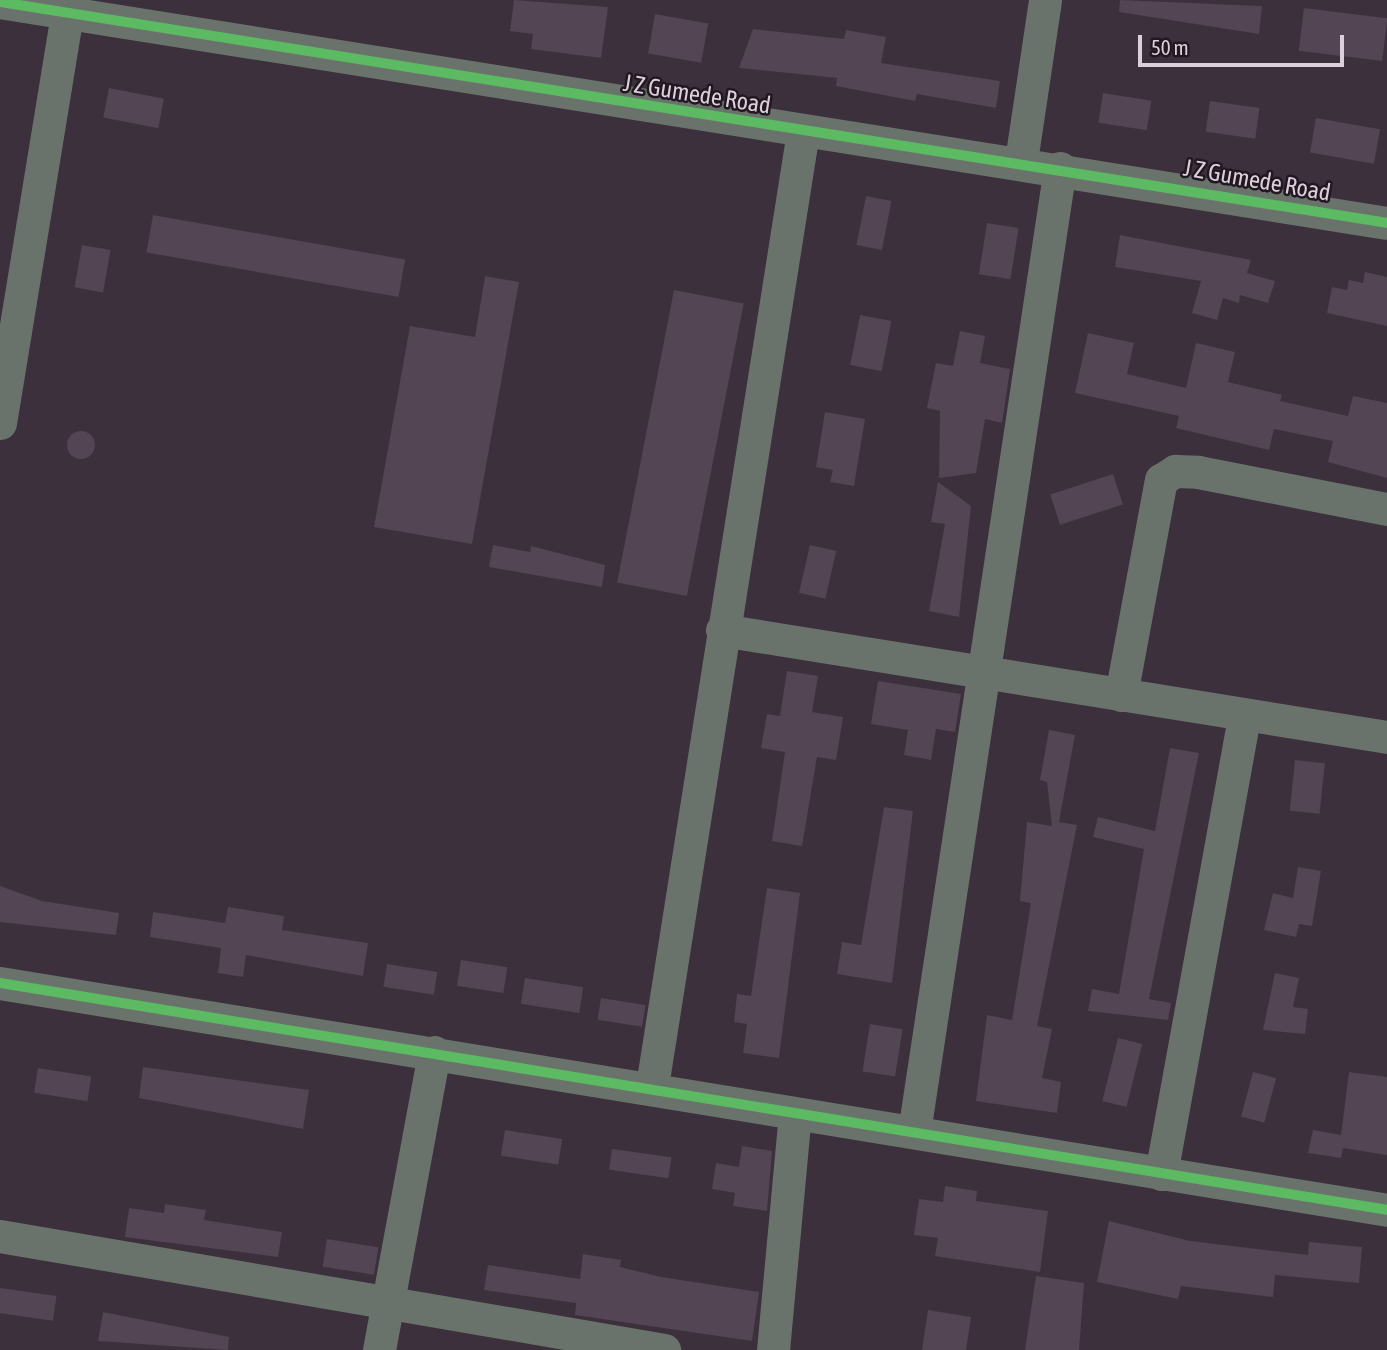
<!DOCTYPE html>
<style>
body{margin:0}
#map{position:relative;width:1387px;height:1350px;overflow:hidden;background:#3b303b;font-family:"Asap Condensed",sans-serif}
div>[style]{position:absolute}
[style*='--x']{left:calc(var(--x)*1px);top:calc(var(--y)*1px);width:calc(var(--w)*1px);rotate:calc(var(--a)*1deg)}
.building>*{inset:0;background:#534553;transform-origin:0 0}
.round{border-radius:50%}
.minor>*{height:33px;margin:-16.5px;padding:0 16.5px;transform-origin:16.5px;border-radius:16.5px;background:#6a736b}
.cycleway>*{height:10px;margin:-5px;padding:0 5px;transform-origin:5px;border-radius:5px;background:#5cba63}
span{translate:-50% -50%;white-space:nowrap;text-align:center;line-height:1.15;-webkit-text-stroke:5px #211821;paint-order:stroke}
.street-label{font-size:24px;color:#dccedb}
.scale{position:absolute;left:1138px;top:35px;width:206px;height:32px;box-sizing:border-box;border:4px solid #dccedb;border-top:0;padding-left:9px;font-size:21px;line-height:24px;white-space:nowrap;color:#dccedb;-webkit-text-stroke:5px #211821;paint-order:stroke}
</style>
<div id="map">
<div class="building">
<div style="clip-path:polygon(514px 0,608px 7px,601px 58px,531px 49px,533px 34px,510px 31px)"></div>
<div style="clip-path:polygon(1120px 0,1262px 6px,1259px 34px,1119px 12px)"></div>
<div style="left:1304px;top:8px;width:84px;height:43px;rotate:7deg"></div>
<div style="left:655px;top:14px;width:54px;height:40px;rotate:10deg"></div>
<div style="clip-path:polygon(753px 29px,844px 39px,846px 30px,886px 37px,881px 63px,1000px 81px,996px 108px,917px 94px,915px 101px,836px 86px,837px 78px,739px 68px)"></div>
<div style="left:109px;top:88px;width:56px;height:30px;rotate:11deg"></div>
<div style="left:1103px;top:93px;width:49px;height:30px;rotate:9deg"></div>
<div style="left:1210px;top:101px;width:50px;height:31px;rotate:8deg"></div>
<div style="left:1316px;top:118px;width:65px;height:35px;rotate:10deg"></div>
<div style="left:866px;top:196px;width:26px;height:50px;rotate:11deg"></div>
<div style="left:153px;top:215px;width:256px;height:38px;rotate:10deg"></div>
<div style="left:987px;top:223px;width:32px;height:52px;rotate:9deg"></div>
<div style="clip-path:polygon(1120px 235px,1251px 260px,1247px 273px,1275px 281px,1268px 303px,1240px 295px,1239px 303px,1223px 298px,1217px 320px,1192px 313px,1201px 281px,1115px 267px)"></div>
<div style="left:82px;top:245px;width:29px;height:43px;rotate:10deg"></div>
<div style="clip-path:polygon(1365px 272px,1387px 277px,1387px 326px,1327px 313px,1332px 287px,1347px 290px,1349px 280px,1363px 283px)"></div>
<div style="clip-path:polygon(485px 276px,519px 282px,472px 544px,374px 527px,410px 326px,475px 337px)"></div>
<div style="left:674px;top:290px;width:71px;height:298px;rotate:11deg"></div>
<div style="left:860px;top:315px;width:32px;height:51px;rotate:11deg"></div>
<div style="clip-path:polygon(960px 331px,985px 336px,980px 363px,1010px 369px,1002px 423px,985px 419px,976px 473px,939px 478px,940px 411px,927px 408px,936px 363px,953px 366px)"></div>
<div style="clip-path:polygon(1088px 333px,1134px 343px,1127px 374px,1186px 388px,1196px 343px,1235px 352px,1228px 382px,1282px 395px,1280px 401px,1348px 416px,1353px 396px,1387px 403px,1387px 478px,1328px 462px,1333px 441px,1274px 429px,1269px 450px,1176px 428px,1179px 416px,1075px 393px)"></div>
<div style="clip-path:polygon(825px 412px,865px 419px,854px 486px,830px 482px,833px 470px,816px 467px)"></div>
<div class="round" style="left:67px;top:431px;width:28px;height:28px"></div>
<div style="left:1113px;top:474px;width:32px;height:66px;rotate:72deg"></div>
<div style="clip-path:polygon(938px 482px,971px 506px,959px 617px,929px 611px,945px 524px,931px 522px)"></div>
<div style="clip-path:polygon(493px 545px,530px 552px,531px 546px,605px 565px,602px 587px,489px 567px)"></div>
<div style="left:810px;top:545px;width:27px;height:49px;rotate:13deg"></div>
<div style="clip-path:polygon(787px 671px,818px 676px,812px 712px,843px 717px,836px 760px,817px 757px,802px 846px,772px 841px,785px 752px,761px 748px,767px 714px,780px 716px)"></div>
<div style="clip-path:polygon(878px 681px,961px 694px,955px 732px,936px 729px,931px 760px,904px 755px,908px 730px,871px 724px)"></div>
<div style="clip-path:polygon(1049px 730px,1075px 735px,1059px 822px,1077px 825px,1037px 1026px,1052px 1029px,1042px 1078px,1061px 1082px,1057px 1113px,976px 1101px,987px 1015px,1012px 1020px,1031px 903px,1020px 901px,1027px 822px,1052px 826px,1047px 782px,1040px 780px)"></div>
<div style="clip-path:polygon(1170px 748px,1199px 753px,1149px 999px,1171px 1003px,1168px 1020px,1088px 1011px,1092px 989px,1119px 994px,1144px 849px,1093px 837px,1098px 817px,1155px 831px)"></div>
<div style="left:1295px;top:760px;width:30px;height:51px;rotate:6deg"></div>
<div style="clip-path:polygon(884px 807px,913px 811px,892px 983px,837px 974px,842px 942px,861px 945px)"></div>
<div style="clip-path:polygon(1298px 867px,1321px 871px,1312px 926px,1299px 924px,1296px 937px,1264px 930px,1273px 893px,1293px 898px)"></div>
<div style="clip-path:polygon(0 886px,42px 901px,119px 913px,116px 935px,0 922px)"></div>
<div style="clip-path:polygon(767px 888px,800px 893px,779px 1058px,743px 1053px,747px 1024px,734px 1022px,737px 994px,751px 996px)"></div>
<div style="clip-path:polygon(228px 907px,284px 916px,282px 930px,368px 943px,363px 976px,246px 955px,243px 977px,218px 973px,221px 948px,150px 937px,153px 912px,225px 923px)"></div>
<div style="left:461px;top:960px;width:47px;height:26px;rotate:9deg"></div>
<div style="left:387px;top:964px;width:51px;height:23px;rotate:9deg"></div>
<div style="clip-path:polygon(1275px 973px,1299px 978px,1293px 1007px,1308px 1009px,1305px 1034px,1263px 1030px)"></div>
<div style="left:525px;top:978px;width:59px;height:26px;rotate:9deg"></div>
<div style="left:601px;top:998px;width:45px;height:22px;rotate:9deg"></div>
<div style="left:870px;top:1024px;width:33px;height:48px;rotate:9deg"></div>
<div style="left:1118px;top:1038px;width:25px;height:65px;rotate:14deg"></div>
<div style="clip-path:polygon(143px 1067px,309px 1090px,303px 1129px,139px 1098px)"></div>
<div style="left:38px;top:1068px;width:54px;height:25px;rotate:9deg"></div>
<div style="left:1253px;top:1072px;width:24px;height:46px;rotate:15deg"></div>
<div style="clip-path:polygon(1349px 1072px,1387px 1077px,1387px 1155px,1343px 1148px,1341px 1158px,1308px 1153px,1313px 1130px,1341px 1135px)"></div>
<div style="left:505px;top:1130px;width:58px;height:26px;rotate:9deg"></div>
<div style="clip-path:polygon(742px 1146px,772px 1151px,767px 1211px,733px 1206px,735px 1193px,712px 1189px,716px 1163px,739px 1167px)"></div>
<div style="left:612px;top:1149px;width:60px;height:21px;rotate:8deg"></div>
<div style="clip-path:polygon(945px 1186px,977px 1191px,976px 1201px,1048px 1211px,1040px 1272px,935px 1256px,938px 1238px,914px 1235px,919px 1199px,943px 1202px)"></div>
<div style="clip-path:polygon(165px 1204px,206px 1210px,204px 1220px,282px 1232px,278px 1257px,125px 1237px,129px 1208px,164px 1213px)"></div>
<div style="clip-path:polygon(1109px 1221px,1190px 1241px,1308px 1255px,1309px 1242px,1362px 1247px,1359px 1283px,1275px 1275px,1273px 1297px,1181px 1286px,1178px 1299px,1097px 1282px)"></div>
<div style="left:327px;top:1239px;width:52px;height:28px;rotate:9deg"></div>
<div style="clip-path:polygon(583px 1254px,621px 1260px,620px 1267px,661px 1277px,759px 1292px,752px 1341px,575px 1315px,576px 1303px,484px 1290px,488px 1265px,580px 1279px)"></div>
<div style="clip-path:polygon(1036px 1276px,1084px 1283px,1079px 1350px,1025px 1350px)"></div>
<div style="left:0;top:1288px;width:57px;height:25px;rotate:8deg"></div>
<div style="clip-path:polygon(928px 1310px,971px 1317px,966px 1350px,922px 1350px)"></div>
<div style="clip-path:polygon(103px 1312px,229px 1337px,228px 1350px,98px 1341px)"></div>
</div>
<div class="minor">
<div style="--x:0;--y:2;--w:1404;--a:9.05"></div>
<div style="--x:1021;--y:161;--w:163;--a:-81.5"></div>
<div style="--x:0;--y:423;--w:415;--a:-80.7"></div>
<div style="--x:722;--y:630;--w:674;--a:9.14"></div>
<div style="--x:1121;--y:695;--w:219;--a:-79.5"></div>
<div style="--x:1161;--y:480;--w:17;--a:-33"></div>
<div style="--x:1175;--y:471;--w:23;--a:2"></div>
<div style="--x:1198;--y:472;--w:193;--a:11.1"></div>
<div style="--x:0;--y:983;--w:1405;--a:9.29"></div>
<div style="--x:652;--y:1086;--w:966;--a:-81.01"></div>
<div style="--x:914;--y:1132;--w:975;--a:-81.39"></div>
<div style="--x:1161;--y:1174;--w:465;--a:-79.7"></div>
<div style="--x:0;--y:1236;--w:674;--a:9.74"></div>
<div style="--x:379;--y:1350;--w:303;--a:-79.5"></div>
<div style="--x:773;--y:1350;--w:237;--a:-84.7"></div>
</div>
<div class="cycleway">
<div style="--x:0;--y:2;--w:1404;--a:9.05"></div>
<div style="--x:0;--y:983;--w:1405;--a:9.29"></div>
</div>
<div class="street-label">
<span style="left:697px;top:94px;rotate:9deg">J Z Gumede Road</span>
<span style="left:1257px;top:180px;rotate:10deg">J Z Gumede Road</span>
</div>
<div class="scale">50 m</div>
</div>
